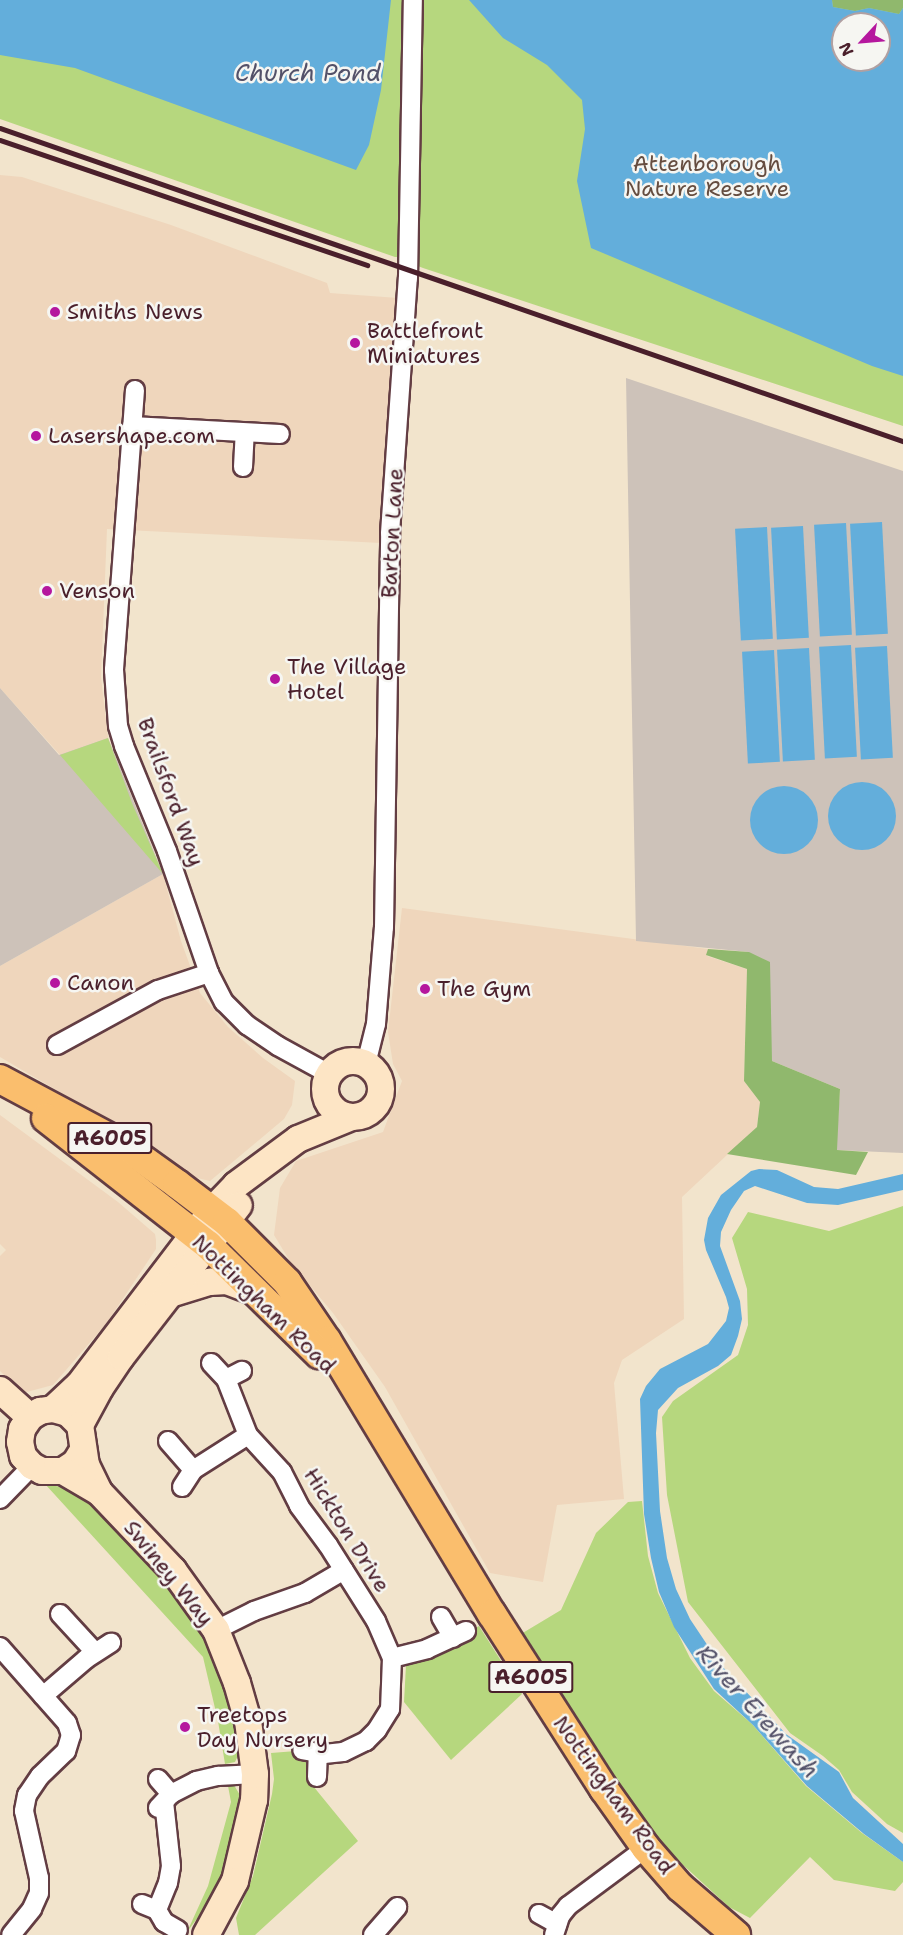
<!DOCTYPE html>
<style>
body{margin:0}
#map{position:relative;width:903px;height:1935px;overflow:hidden;background:#f2e4cc;font-family:"Shantell Sans",sans-serif}
div>[style]{position:absolute}
[style*='--x']{left:calc(var(--x)*1px);top:calc(var(--y)*1px);width:calc(var(--w)*1px);rotate:calc(var(--a)*1deg)}
.built>*{inset:0;background:#efd6bc}
.industrial>*{inset:0;background:#cdc2b9}
.green>*{inset:0;background:#b6d77e}
.forest>*{inset:0;background:#90b86d}
.water>*{inset:0;background:#63aedb;transform-origin:0 0}
.round{border-radius:50%}
.roads{filter:drop-shadow(2px 0 #633d43) drop-shadow(-2px 0 #633d43) drop-shadow(0 2px #633d43) drop-shadow(0 -2px #633d43)}
.street>*{height:18px;margin:-9px;padding:0 9px;transform-origin:9px;border-radius:9px;background:#fff}
.secondary>*{height:26px;margin:-13px;padding:0 13px;transform-origin:13px;border-radius:13px;background:#fde5c5}
.secondary>.ring{margin:-13px;padding:0;box-sizing:content-box;background:none;border:26px solid #fde5c5;border-radius:50%}
.primary>*{height:28px;margin:-14px;padding:0 14px;transform-origin:14px;border-radius:14px;background:#fabe6d}
.rail>*{height:4.5px;margin:-2.25px;padding:0 2.25px;transform-origin:2.25px;border-radius:2.25px;background:#4a1f2b}
.dots>*{width:16px;height:16px;translate:-50% -50%;box-sizing:border-box;border:3px solid #f6f6f2;border-radius:50%}
span{translate:-50% -50%;white-space:nowrap;text-align:center;line-height:1.15;-webkit-text-stroke:5px #f6f6f2;paint-order:stroke}
.shield-label span{padding:2px 4px;background:#f6f6f2;border:2px solid;border-radius:4px;-webkit-text-stroke-width:0}
.shield-label{font-size:21px;color:#4a1f2b;font-weight:700}
.park-label{font-size:22px;color:#654d40}
.poi-label{font-size:22px;color:#4a1f2b}
.left{translate:0 -50%;text-align:left}
.street-label{font-size:22px;color:#4a1f2b}
.water-label{font-size:24px;color:#535169;font-style:italic}
.north{position:absolute;left:831px;top:12px;width:60px;height:60px;box-sizing:border-box;background:#f6f6f2;border:2px solid #b1a0a2;border-radius:50%;rotate:244deg;font-size:16px;font-weight:700;line-height:24px;text-align:center;color:#4a1f2b}
.north::after{content:'';display:block;margin:auto;width:21px;height:27px;background:#b5179e;clip-path:polygon(50% 0,100% 100%,50% 72%,0 100%)}
</style>
<div id="map">
<div class="built">
<div style="clip-path:polygon(0 175px,22px 177px,171px 225px,327px 283px,330px 293px,398px 298px,381px 543px,107px 529px,101px 677px,108px 738px,60px 755px,0 688px)"></div>
<div style="clip-path:polygon(163px 874px,181px 941px,200px 993px,228px 1027px,263px 1058px,295px 1081px,292px 1105px,284px 1119px,210px 1181px,193px 1177px,116px 1125px,0 1057px,0 966px)"></div>
<div style="clip-path:polygon(402px 908px,708px 949px,707px 956px,747px 969px,744px 1081px,760px 1102px,757px 1127px,682px 1197px,684px 1319px,622px 1360px,614px 1383px,624px 1499px,557px 1505px,543px 1582px,490px 1573px,385px 1387px,333px 1313px,291px 1263px,274px 1235px,280px 1188px,296px 1161px,383px 1132px,402px 1081px,393px 1064px,388px 1032px)"></div>
<div style="clip-path:polygon(0 1115px,118px 1202px,155px 1234px,156px 1240px,156px 1249px,106px 1324px,53px 1385px,23px 1393px,0 1371px,0 1256px,6px 1250px,0 1244px)"></div>
</div>
<div class="industrial">
<div style="clip-path:polygon(626px 378px,903px 471px,903px 1153px,836px 1150px,840px 1089px,772px 1061px,749px 952px,636px 941px)"></div>
<div style="clip-path:polygon(0 688px,59px 755px,108px 738px,163px 874px,0 966px)"></div>
</div>
<div class="green">
<div style="clip-path:polygon(evenodd,0 0,903px 0,903px 426px,423px 268px,418px 266px,418px 257px,395px 257px,0 119px,0 0,843px 24px,879px 24px,879px 60px,843px 60px,843px 24px)"></div>
<div style="clip-path:polygon(108px 738px,132px 803px,163px 874px,60px 755px)"></div>
<div style="clip-path:polygon(903px 1206px,903px 1833px,887px 1824px,852px 1792px,839px 1770px,823px 1756px,790px 1733px,688px 1602px,667px 1495px,662px 1417px,673px 1401px,738px 1355px,748px 1325px,747px 1289px,732px 1238px,748px 1212px,829px 1231px)"></div>
<div style="clip-path:polygon(45px 1484px,72px 1489px,92px 1504px,118px 1528px,159px 1573px,195px 1621px,213px 1654px,232px 1708px,240px 1751px,235px 1762px,225px 1764px,218px 1721px,203px 1657px)"></div>
<div style="clip-path:polygon(642px 1501px,648px 1556px,658px 1593px,690px 1658px,714px 1691px,752px 1724px,806px 1786px,862px 1833px,903px 1862px,903px 1882px,895px 1891px,834px 1880px,810px 1857px,750px 1918px,729px 1907px,670px 1853px,620px 1786px,521px 1634px,561px 1610px,596px 1533px,628px 1502px)"></div>
<div style="clip-path:polygon(479px 1626px,522px 1694px,451px 1760px,404px 1702px,406px 1665px)"></div>
<div style="clip-path:polygon(296px 1751px,306px 1757px,311px 1765px,311px 1775px,309px 1781px,358px 1841px,255px 1935px,239px 1935px,236px 1918px,253px 1876px,272px 1794px,274px 1779px,271px 1753px)"></div>
<div style="clip-path:polygon(234px 1785px,241px 1797px,229px 1852px,219px 1882px,205px 1908px,187px 1932px,208px 1886px,231px 1802px,228px 1786px)"></div>
</div>
<div class="forest">
<div style="clip-path:polygon(832px 0,903px 0,903px 8px,899px 14px,869px 8px,855px 11px,833px 7px)"></div>
<div style="clip-path:polygon(708px 949px,749px 952px,770px 962px,772px 1061px,840px 1089px,837px 1150px,868px 1152px,856px 1175px,727px 1154px,757px 1127px,760px 1102px,744px 1081px,747px 969px,706px 955px)"></div>
</div>
<div class="water">
<div style="clip-path:polygon(0 0,391px 0,381px 90px,369px 145px,356px 170px,75px 68px,0 55px)"></div>
<div style="clip-path:polygon(evenodd,469px 0,832px 0,833px 7px,855px 11px,869px 8px,899px 14px,903px 8px,903px 376px,872px 366px,591px 248px,577px 181px,585px 129px,582px 100px,547px 65px,503px 38px,469px 0,843px 24px,879px 24px,879px 60px,843px 60px,843px 24px)"></div>
<div style="left:882px;top:522px;width:112px;height:32px;rotate:87deg"></div>
<div style="left:846px;top:523px;width:112px;height:32px;rotate:87deg"></div>
<div style="left:803px;top:526px;width:112px;height:32px;rotate:87deg"></div>
<div style="left:767px;top:527px;width:112px;height:32px;rotate:87deg"></div>
<div style="left:851px;top:645px;width:112px;height:32px;rotate:87deg"></div>
<div style="left:887px;top:646px;width:112px;height:32px;rotate:87deg"></div>
<div style="left:809px;top:648px;width:112px;height:32px;rotate:87deg"></div>
<div style="left:774px;top:650px;width:112px;height:32px;rotate:87deg"></div>
<div class="round" style="left:828px;top:782px;width:68px;height:68px"></div>
<div class="round" style="left:750px;top:786px;width:68px;height:68px"></div>
<div style="clip-path:polygon(759px 1169px,777px 1170px,814px 1187px,838px 1189px,903px 1174px,903px 1190px,838px 1205px,807px 1203px,755px 1186px,744px 1191px,731px 1210px,721px 1232px,720px 1246px,740px 1301px,742px 1319px,738px 1336px,731px 1355px,718px 1366px,678px 1388px,658px 1410px,656px 1433px,660px 1511px,667px 1558px,676px 1589px,690px 1619px,720px 1664px,786px 1734px,839px 1772px,853px 1798px,903px 1844px,903px 1862px,864px 1834px,807px 1786px,753px 1725px,714px 1689px,674px 1627px,659px 1592px,651px 1558px,644px 1514px,640px 1399px,646px 1386px,660px 1369px,708px 1344px,726px 1321px,729px 1308px,726px 1297px,706px 1250px,704px 1240px,708px 1218px,721px 1195px,751px 1171px)"></div>
</div>
<div class="roads">
<div class="street">
<div style="--x:135;--y:390;--w:281;--a:94.3"></div>
<div style="--x:114;--y:670;--w:56;--a:85.9"></div>
<div style="--x:118;--y:726;--w:21;--a:73"></div>
<div style="--x:124;--y:746;--w:113;--a:67.7"></div>
<div style="--x:167;--y:851;--w:129;--a:71"></div>
<div style="--x:209;--y:973;--w:33;--a:63"></div>
<div style="--x:224;--y:1002;--w:33;--a:45"></div>
<div style="--x:247;--y:1025;--w:37;--a:34"></div>
<div style="--x:278;--y:1046;--w:58;--a:28.8"></div>
<div style="--x:132;--y:426;--w:148;--a:3.1"></div>
<div style="--x:243;--y:467;--w:34;--a:-87"></div>
<div style="--x:57;--y:1045;--w:115;--a:-28.6"></div>
<div style="--x:158;--y:990;--w:54;--a:-18.4"></div>
<div style="--x:366;--y:1064;--w:41;--a:-76"></div>
<div style="--x:376;--y:1024;--w:97;--a:-85.3"></div>
<div style="--x:384;--y:927;--w:394;--a:-89.1"></div>
<div style="--x:390;--y:533;--w:256;--a:-86"></div>
<div style="--x:408;--y:278;--w:278;--a:-89"></div>
<div style="--x:211;--y:1363;--w:22;--a:47"></div>
<div style="--x:226;--y:1379;--w:60;--a:68.6"></div>
<div style="--x:248;--y:1435;--w:50;--a:47.4"></div>
<div style="--x:282;--y:1472;--w:38;--a:63"></div>
<div style="--x:299;--y:1506;--w:49;--a:53.4"></div>
<div style="--x:328;--y:1545;--w:90;--a:57.7"></div>
<div style="--x:376;--y:1621;--w:40;--a:66.6"></div>
<div style="--x:392;--y:1658;--w:51;--a:92.2"></div>
<div style="--x:390;--y:1709;--w:25;--a:122"></div>
<div style="--x:377;--y:1730;--w:16;--a:135"></div>
<div style="--x:366;--y:1741;--w:25;--a:154"></div>
<div style="--x:343;--y:1752;--w:19;--a:174"></div>
<div style="--x:324;--y:1754;--w:22;--a:-170"></div>
<div style="--x:226;--y:1379;--w:18;--a:-27"></div>
<div style="--x:168;--y:1441;--w:38;--a:49"></div>
<div style="--x:182;--y:1487;--w:20;--a:-57"></div>
<div style="--x:193;--y:1470;--w:65;--a:-32.5"></div>
<div style="--x:0;--y:1499;--w:46;--a:-45.9"></div>
<div style="--x:60;--y:1614;--w:52;--a:47.4"></div>
<div style="--x:441;--y:1617;--w:24;--a:60"></div>
<div style="--x:216;--y:1630;--w:42;--a:-26.6"></div>
<div style="--x:254;--y:1611;--w:54;--a:-19.4"></div>
<div style="--x:305;--y:1593;--w:45;--a:-30.5"></div>
<div style="--x:0;--y:1647;--w:101;--a:48.6"></div>
<div style="--x:67;--y:1723;--w:13;--a:72"></div>
<div style="--x:71;--y:1735;--w:17;--a:107"></div>
<div style="--x:66;--y:1751;--w:36;--a:136"></div>
<div style="--x:40;--y:1776;--w:23;--a:124"></div>
<div style="--x:27;--y:1795;--w:16;--a:101"></div>
<div style="--x:24;--y:1811;--w:69;--a:77.4"></div>
<div style="--x:39;--y:1878;--w:15;--a:90"></div>
<div style="--x:39;--y:1893;--w:17;--a:114"></div>
<div style="--x:32;--y:1909;--w:33;--a:129"></div>
<div style="--x:392;--y:1658;--w:36;--a:-14"></div>
<div style="--x:427;--y:1649;--w:43;--a:-24.8"></div>
<div style="--x:43;--y:1696;--w:57;--a:-40.7"></div>
<div style="--x:86;--y:1659;--w:30;--a:-33"></div>
<div style="--x:317;--y:1777;--w:23;--a:-88"></div>
<div style="--x:158;--y:1779;--w:20;--a:49"></div>
<div style="--x:158;--y:1808;--w:19;--a:-47"></div>
<div style="--x:171;--y:1794;--w:28;--a:-27"></div>
<div style="--x:196;--y:1781;--w:23;--a:-13"></div>
<div style="--x:218;--y:1776;--w:37;--a:-3"></div>
<div style="--x:142;--y:1904;--w:16;--a:22"></div>
<div style="--x:157;--y:1910;--w:14;--a:60"></div>
<div style="--x:164;--y:1922;--w:16;--a:30"></div>
<div style="--x:157;--y:1910;--w:29;--a:-68"></div>
<div style="--x:168;--y:1883;--w:17;--a:-80"></div>
<div style="--x:171;--y:1866;--w:64;--a:-96.2"></div>
<div style="--x:539;--y:1914;--w:21;--a:29"></div>
<div style="--x:373;--y:1935;--w:37;--a:-49"></div>
<div style="--x:554;--y:1935;--w:20;--a:-72"></div>
<div style="--x:560;--y:1916;--w:13;--a:-51"></div>
<div style="--x:568;--y:1906;--w:97;--a:-36.6"></div>
</div>
<div class="secondary">
<div class="ring" style="left:325px;top:1061px;width:30px;height:30px"></div>
<div style="--x:173;--y:1293;--w:39;--a:-17"></div>
<div style="--x:210;--y:1282;--w:17;--a:-3"></div>
<div style="--x:227;--y:1281;--w:31;--a:21"></div>
<div style="--x:0;--y:1390;--w:40;--a:42"></div>
<div style="--x:53;--y:1409;--w:35;--a:-43"></div>
<div style="--x:79;--y:1385;--w:221;--a:-52.7"></div>
<div style="--x:213;--y:1209;--w:33;--a:-46"></div>
<div style="--x:236;--y:1185;--w:77;--a:-36.6"></div>
<div style="--x:298;--y:1139;--w:58;--a:-22.2"></div>
<div style="--x:80;--y:1425;--w:42;--a:-61.6"></div>
<div style="--x:100;--y:1388;--w:37;--a:-56"></div>
<div style="--x:121;--y:1357;--w:192;--a:-52.2"></div>
<div style="--x:82;--y:1452;--w:13;--a:122"></div>
<div style="--x:75;--y:1463;--w:14;--a:146"></div>
<div style="--x:63;--y:1471;--w:21;--a:180"></div>
<div style="--x:42;--y:1471;--w:11;--a:-153"></div>
<div style="--x:32;--y:1466;--w:13;--a:-132"></div>
<div style="--x:23;--y:1456;--w:14;--a:-102"></div>
<div style="--x:20;--y:1442;--w:13;--a:-81"></div>
<div style="--x:22;--y:1429;--w:14;--a:-56"></div>
<div style="--x:30;--y:1417;--w:12;--a:-31"></div>
<div style="--x:40;--y:1411;--w:13;--a:-9"></div>
<div style="--x:53;--y:1409;--w:16;--a:15"></div>
<div style="--x:68;--y:1413;--w:17;--a:45"></div>
<div style="--x:80;--y:1425;--w:40;--a:81.5"></div>
<div style="--x:86;--y:1465;--w:30;--a:64"></div>
<div style="--x:63;--y:1471;--w:42;--a:30.3"></div>
<div style="--x:99;--y:1492;--w:108;--a:46.5"></div>
<div style="--x:173;--y:1570;--w:74;--a:54.4"></div>
<div style="--x:216;--y:1630;--w:57;--a:68.4"></div>
<div style="--x:237;--y:1683;--w:40;--a:74"></div>
<div style="--x:248;--y:1721;--w:53;--a:82.5"></div>
<div style="--x:255;--y:1774;--w:26;--a:92"></div>
<div style="--x:254;--y:1800;--w:83;--a:103.2"></div>
<div style="--x:235;--y:1881;--w:61;--a:118.2"></div>
</div>
<div class="primary">
<div style="--x:0;--y:1079;--w:136;--a:28.1"></div>
<div style="--x:120;--y:1143;--w:70;--a:35.7"></div>
<div style="--x:177;--y:1184;--w:63;--a:37.2"></div>
<div style="--x:227;--y:1222;--w:85;--a:45"></div>
<div style="--x:287;--y:1282;--w:71;--a:55.9"></div>
<div style="--x:327;--y:1341;--w:319;--a:58.9"></div>
<div style="--x:492;--y:1614;--w:208;--a:57.4"></div>
<div style="--x:604;--y:1789;--w:72;--a:54.6"></div>
<div style="--x:646;--y:1848;--w:52;--a:48.9"></div>
<div style="--x:680;--y:1887;--w:74;--a:40.6"></div>
<div style="--x:46;--y:1118;--w:206;--a:38.1"></div>
<div style="--x:208;--y:1245;--w:156;--a:44.5"></div>
</div>
</div>
<div class="rail">
<div style="--x:0;--y:128;--w:956;--a:19.12"></div>
<div style="--x:0;--y:140;--w:388;--a:18.8"></div>
</div>
<div class="dots">
<div style="left:55px;top:312px;background:#b5179e"></div>
<div style="left:355px;top:343px;background:#b5179e"></div>
<div style="left:36px;top:436px;background:#b5179e"></div>
<div style="left:47px;top:591px;background:#b5179e"></div>
<div style="left:275px;top:679px;background:#b5179e"></div>
<div style="left:55px;top:983px;background:#b5179e"></div>
<div style="left:425px;top:989px;background:#b5179e"></div>
<div style="left:185px;top:1727px;background:#b5179e"></div>
</div>
<div class="shield-label">
<span style="left:110px;top:1138px">A6005</span>
<span style="left:531px;top:1677px">A6005</span>
</div>
<div class="park-label">
<span style="left:707px;top:176px">Attenborough<br>Nature Reserve</span>
</div>
<div class="poi-label">
<span class="left" style="left:67px;top:312px">Smiths News</span>
<span class="left" style="left:367px;top:343px">Battlefront<br>Miniatures</span>
<span class="left" style="left:48px;top:436px">Lasershape.com</span>
<span class="left" style="left:59px;top:591px">Venson</span>
<span class="left" style="left:287px;top:679px">The Village<br>Hotel</span>
<span class="left" style="left:67px;top:983px">Canon</span>
<span class="left" style="left:437px;top:989px">The Gym</span>
<span class="left" style="left:197px;top:1727px">Treetops<br>Day Nursery</span>
</div>
<div class="street-label">
<span style="left:392px;top:533px;rotate:-87deg">Barton Lane</span>
<span style="left:171px;top:792px;rotate:70deg">Brailsford Way</span>
<span style="left:264px;top:1304px;rotate:44deg">Nottingham Road</span>
<span style="left:347px;top:1530px;rotate:58deg">Hickton Drive</span>
<span style="left:169px;top:1573px;rotate:51deg">Swiney Way</span>
<span style="left:614px;top:1795px;rotate:54deg">Nottingham Road</span>
</div>
<div class="water-label">
<span style="left:308px;top:74px">Church Pond</span>
<span style="left:757px;top:1712px;rotate:48deg">River Erewash</span>
</div>
<div class="north">N</div>
</div>
